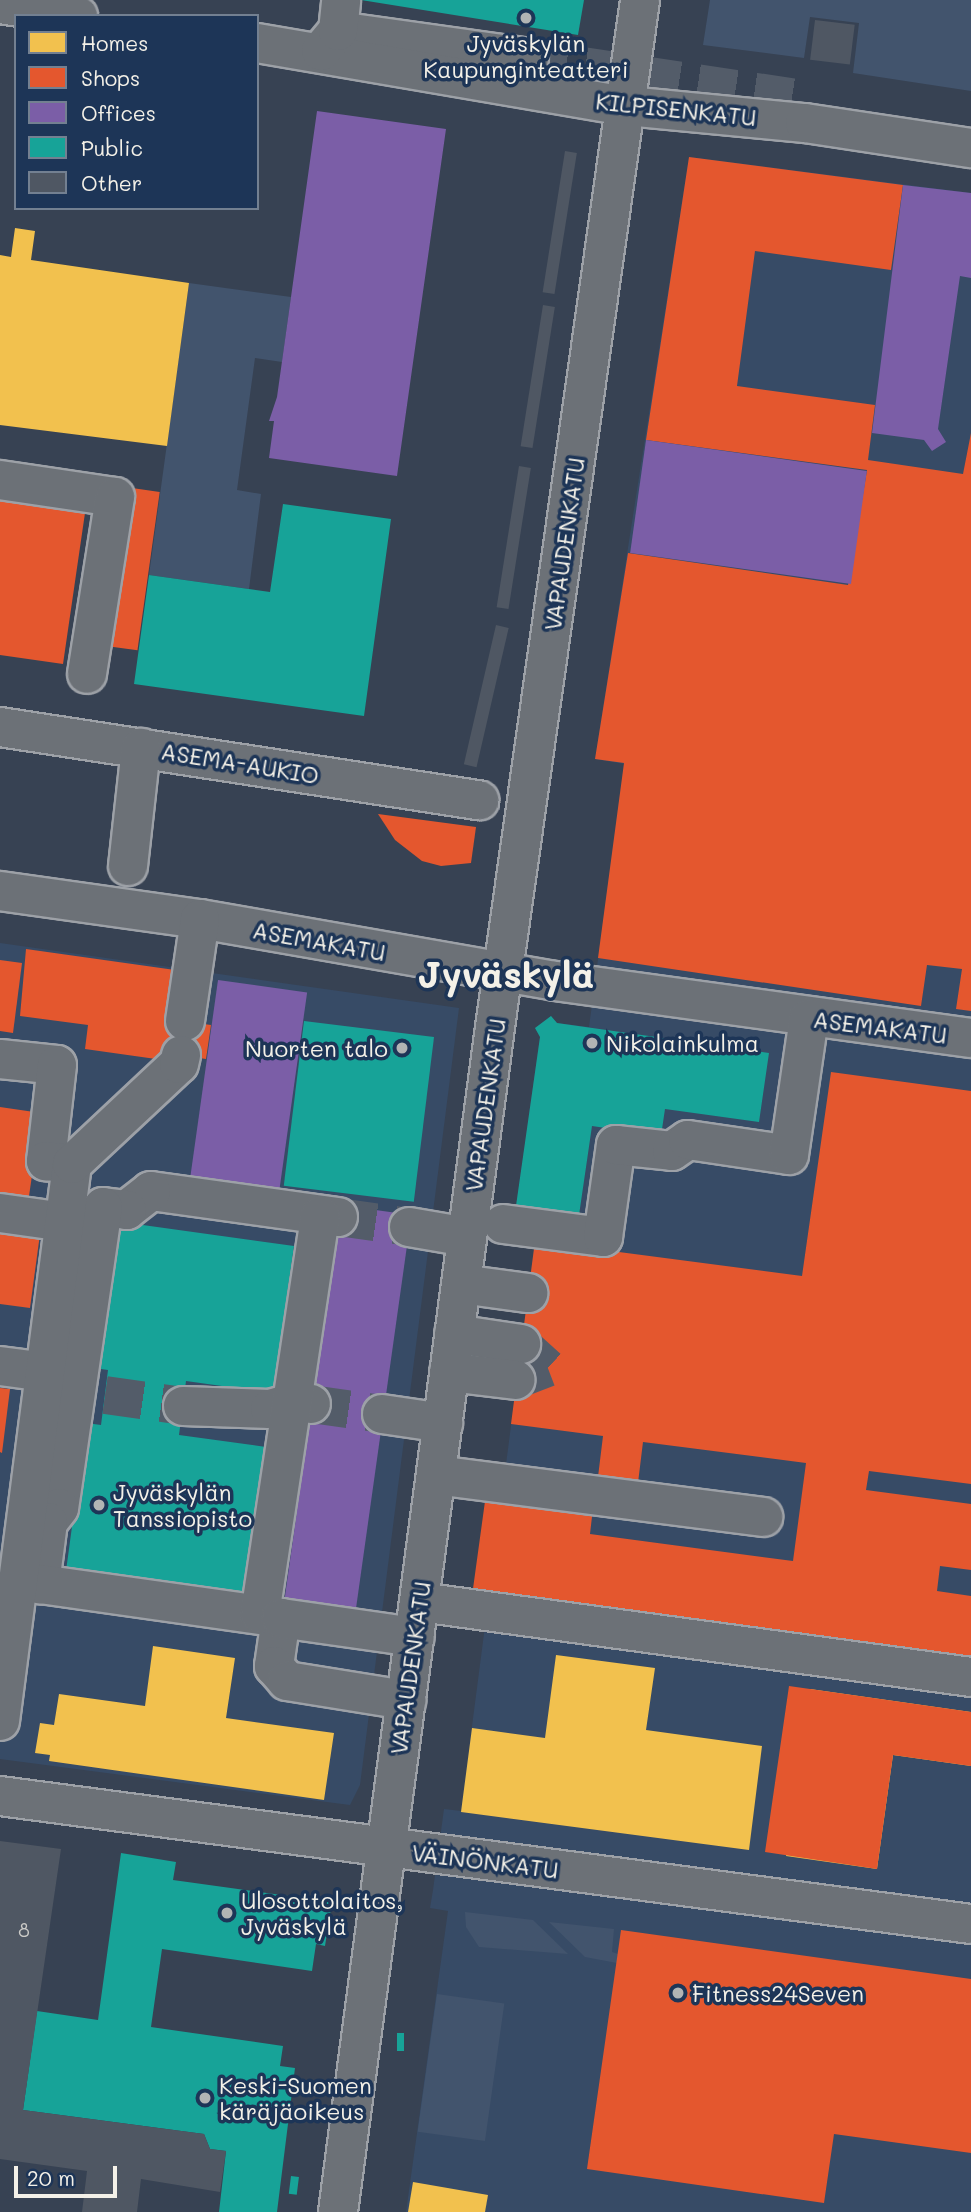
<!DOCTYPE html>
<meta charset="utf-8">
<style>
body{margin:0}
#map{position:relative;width:971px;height:2212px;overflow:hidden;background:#374253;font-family:Mali,sans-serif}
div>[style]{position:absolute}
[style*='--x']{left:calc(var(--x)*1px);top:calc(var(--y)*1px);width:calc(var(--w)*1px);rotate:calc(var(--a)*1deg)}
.built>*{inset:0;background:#374b66}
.green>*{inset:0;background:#42546d;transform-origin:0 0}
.homes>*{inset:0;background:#f2c14e}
.shops>*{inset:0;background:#e4572e;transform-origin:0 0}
.offices>*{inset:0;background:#7b5ea7;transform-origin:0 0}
.public>*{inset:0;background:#17a398;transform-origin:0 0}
.building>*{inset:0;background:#4f5763;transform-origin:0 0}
.minor-tunnel>*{height:38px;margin-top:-19px;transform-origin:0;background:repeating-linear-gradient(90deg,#535c69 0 38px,transparent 0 57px)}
.roads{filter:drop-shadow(2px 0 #9da1a7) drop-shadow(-2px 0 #9da1a7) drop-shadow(0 2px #9da1a7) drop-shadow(0 -2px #9da1a7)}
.minor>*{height:38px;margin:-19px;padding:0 19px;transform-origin:19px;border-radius:19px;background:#6c7177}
.dots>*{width:19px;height:19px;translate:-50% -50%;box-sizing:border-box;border:4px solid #1d3557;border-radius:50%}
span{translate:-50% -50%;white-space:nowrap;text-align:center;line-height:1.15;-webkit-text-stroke:7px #1d3557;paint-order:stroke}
.number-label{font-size:19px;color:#cbcac7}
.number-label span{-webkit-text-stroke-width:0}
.poi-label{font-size:23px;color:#f4f1e8}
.left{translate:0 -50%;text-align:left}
.right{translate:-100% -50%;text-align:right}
.street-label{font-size:23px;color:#f4f1e8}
.town-label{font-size:37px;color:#f4f1e8;font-weight:700}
.legend{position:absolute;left:14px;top:14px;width:245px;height:196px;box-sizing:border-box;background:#1d3557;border:2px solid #738091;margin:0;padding:9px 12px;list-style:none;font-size:21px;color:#f4f1e8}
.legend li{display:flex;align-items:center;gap:14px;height:35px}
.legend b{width:35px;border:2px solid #738091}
.scale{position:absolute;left:14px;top:2166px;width:103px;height:32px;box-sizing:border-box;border:4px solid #f4f1e8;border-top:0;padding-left:9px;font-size:21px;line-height:24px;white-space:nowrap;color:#f4f1e8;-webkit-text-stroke:5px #1d3557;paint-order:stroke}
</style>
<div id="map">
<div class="built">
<div style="clip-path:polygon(689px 157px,971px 193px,971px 2212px,406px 2212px,448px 1911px,430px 1908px,433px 1890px,444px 1809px,461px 1811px,535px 1241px,515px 1213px,540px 1037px,535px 1028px,551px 1016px,557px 1023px,589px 1027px,624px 764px,595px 759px)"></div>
<div style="clip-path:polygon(0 943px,459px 1008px,360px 1785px,350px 1805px,0 1759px)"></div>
</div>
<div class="green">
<div style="clip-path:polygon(710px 0,971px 0,971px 91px,853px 73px,859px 23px,810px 17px,804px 58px,703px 45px)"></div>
<div style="clip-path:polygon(189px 283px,291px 297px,282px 362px,255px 358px,237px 490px,261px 494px,249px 589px,149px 575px)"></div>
<div style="clip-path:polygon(465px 1912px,533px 1920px,568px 1954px,479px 1947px,466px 1927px)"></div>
<div style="clip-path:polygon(549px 1922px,614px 1929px,612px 1952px,618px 1954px,617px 1963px,585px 1957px)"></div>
<div style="left:437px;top:1994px;width:68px;height:139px;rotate:8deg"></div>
</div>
<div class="homes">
<div style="clip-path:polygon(15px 228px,35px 231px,31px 260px,189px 283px,167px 446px,0 425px,0 255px,11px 257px)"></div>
<div style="clip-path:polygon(153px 1646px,235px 1658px,226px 1718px,334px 1733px,324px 1800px,49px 1761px,50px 1755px,35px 1753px,40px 1723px,54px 1725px,59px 1694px,145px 1706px)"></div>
<div style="clip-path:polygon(556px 1655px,655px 1668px,646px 1730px,762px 1746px,749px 1850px,461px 1812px,472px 1728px,545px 1738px)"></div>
<div style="clip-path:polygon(810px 1689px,971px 1712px,971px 1766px,893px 1755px,877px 1869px,786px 1856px)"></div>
<div style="clip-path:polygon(413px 2182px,488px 2195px,485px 2212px,408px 2212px)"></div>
</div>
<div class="shops">
<div style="clip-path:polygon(689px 157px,903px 185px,891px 270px,755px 251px,737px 386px,875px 405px,868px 460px,963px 474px,971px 433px,971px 1011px,956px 1009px,962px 969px,927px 965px,921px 1006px,598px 958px,624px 763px,595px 759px,628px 553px,848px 585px,867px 470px,646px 440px)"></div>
<div style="left:132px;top:488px;width:28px;height:160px;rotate:8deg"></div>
<div style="clip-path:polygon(0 500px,85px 513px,63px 664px,0 655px)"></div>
<div style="clip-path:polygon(378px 814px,476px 827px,471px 863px,441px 866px,422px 861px,395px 840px)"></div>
<div style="clip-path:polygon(26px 949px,175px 970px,168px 1019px,211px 1025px,206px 1059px,164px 1053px,163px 1060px,85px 1049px,88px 1025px,20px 1016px)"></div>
<div style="clip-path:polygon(0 960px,22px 963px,13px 1033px,0 1031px)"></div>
<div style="clip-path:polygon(831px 1072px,971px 1091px,971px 1484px,869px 1471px,866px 1490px,971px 1504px,971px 1570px,940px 1566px,937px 1591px,971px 1596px,971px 1661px,472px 1596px,486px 1494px,593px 1508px,590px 1534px,793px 1561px,806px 1463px,643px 1442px,637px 1491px,597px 1485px,603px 1436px,511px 1424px,535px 1241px,802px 1276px)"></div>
<div style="clip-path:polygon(0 1107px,41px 1113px,28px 1203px,0 1199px)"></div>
<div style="clip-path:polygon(0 1229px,40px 1234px,30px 1308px,0 1304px)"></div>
<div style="clip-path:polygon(0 1388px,10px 1389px,2px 1453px,0 1452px)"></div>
<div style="clip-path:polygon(789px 1686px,971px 1712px,971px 1766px,893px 1755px,877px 1869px,765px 1852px)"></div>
<div style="clip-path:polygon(621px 1930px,971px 1979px,971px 2153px,834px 2134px,824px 2203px,587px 2169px)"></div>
</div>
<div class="offices">
<div style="clip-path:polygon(317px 111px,446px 129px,397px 476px,269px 458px,274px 421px,269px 421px,277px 397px)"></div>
<div style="clip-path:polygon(903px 185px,971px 193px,971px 278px,960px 276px,938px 429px,946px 442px,932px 451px,924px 440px,872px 433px)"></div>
<div style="left:646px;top:440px;width:223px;height:114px;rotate:8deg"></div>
<div style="left:218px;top:980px;width:90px;height:203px;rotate:8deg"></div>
<div style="left:340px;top:1205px;width:72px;height:403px;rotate:8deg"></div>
</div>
<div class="public">
<div style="clip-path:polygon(361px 0,584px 0,578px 35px)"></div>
<div style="clip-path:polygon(283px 504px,391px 519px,364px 716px,134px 684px,149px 575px,270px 592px)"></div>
<div style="clip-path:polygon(551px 1016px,557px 1023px,769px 1053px,759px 1122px,665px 1109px,661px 1136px,592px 1126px,578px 1222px,515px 1213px,540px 1037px,535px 1028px)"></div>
<div style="left:304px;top:1021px;width:131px;height:166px;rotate:7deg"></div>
<div style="clip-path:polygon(114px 1221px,294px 1246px,273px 1393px,186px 1381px,179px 1435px,266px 1447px,245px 1595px,66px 1571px,86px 1423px,101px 1425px,108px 1370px,94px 1368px)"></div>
<div style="clip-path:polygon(121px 1853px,176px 1862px,173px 1880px,332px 1902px,325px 1946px,316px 1944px,312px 1971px,162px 1949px,151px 2027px,283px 2046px,280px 2066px,295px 2068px,277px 2212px,219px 2212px,226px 2151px,210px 2149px,204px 2134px,23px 2110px,37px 2011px,98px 2020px)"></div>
<div style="left:397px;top:2033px;width:7px;height:18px"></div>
<div style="left:291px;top:2176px;width:8px;height:18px;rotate:7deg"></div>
</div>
<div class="building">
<div style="left:815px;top:20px;width:40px;height:40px;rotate:7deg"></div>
<div style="left:565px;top:151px;width:12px;height:143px;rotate:9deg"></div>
<div style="left:543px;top:305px;width:12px;height:143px;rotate:9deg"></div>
<div style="left:519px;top:466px;width:12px;height:143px;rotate:9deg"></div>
<div style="left:496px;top:625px;width:13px;height:143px;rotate:13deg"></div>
<div style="clip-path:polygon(0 1841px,61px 1849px,23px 2110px,204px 2134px,210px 2149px,226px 2151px,220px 2192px,141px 2179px,137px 2212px,82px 2212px,87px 2171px,0 2159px)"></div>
</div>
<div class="minor-tunnel">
<div style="--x:529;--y:58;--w:284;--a:8.5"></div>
<div style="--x:338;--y:1217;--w:72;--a:8"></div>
<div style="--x:516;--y:1380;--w:34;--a:-21"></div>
<div style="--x:548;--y:1368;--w:36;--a:-138"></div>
<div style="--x:105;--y:1395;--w:79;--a:8"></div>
<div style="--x:311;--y:1404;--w:72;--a:8"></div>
</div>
<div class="roads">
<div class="minor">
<div style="--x:0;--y:4;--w:79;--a:8.7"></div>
<div style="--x:338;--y:31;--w:193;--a:8"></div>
<div style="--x:257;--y:43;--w:375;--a:9.7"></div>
<div style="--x:627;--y:106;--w:179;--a:5.5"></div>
<div style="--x:805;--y:123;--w:168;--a:8.6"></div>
<div style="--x:321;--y:51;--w:26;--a:-50"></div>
<div style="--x:338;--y:31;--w:31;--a:-84"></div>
<div style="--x:0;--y:480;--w:116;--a:8.4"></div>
<div style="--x:115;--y:497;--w:179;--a:99"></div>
<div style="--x:0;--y:727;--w:485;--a:8.7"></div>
<div style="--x:128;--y:866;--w:119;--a:-83.7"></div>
<div style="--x:0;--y:891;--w:202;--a:8"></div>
<div style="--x:200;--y:919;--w:360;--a:9.9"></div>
<div style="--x:555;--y:981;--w:420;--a:7.8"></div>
<div style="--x:185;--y:1021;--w:103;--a:-81.6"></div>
<div style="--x:0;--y:1059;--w:57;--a:6"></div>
<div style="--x:57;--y:1065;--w:97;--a:96.5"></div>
<div style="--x:46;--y:1161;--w:26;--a:7"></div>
<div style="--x:0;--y:1213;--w:65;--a:8"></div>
<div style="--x:338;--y:1217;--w:189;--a:-172.1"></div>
<div style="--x:151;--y:1191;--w:31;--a:142"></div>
<div style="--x:127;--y:1210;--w:24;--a:-173"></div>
<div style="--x:103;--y:1207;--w:304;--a:98.3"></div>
<div style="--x:59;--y:1508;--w:18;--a:128"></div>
<div style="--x:48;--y:1522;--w:63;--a:97.4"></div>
<div style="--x:40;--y:1584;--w:243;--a:8"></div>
<div style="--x:281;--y:1618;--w:49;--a:98.3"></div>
<div style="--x:274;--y:1666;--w:20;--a:49"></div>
<div style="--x:287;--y:1681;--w:121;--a:9.1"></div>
<div style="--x:503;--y:1224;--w:101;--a:7.4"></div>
<div style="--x:603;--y:1237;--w:93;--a:-82"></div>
<div style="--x:616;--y:1145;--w:56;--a:6.1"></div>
<div style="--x:672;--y:1151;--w:19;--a:-35"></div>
<div style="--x:688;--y:1140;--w:102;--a:8.4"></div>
<div style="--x:789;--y:1155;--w:138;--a:-81.7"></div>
<div style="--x:409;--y:1227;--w:59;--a:9.8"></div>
<div style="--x:461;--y:1284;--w:68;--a:7.7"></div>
<div style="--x:454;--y:1334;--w:68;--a:8.5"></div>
<div style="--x:0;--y:1366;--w:45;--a:7.6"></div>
<div style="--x:449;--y:1372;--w:67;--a:6.8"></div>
<div style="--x:183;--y:1406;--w:87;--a:2"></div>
<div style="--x:270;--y:1409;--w:26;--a:-16"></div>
<div style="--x:295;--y:1402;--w:16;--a:7"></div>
<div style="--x:382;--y:1414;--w:62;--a:8.4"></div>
<div style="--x:436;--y:1475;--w:330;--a:7.3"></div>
<div style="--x:420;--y:1602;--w:556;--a:7.75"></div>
<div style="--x:260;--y:1614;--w:403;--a:-81.4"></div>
<div style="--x:281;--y:1618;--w:135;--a:8.1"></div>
<div style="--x:0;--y:1721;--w:562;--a:-82.63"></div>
<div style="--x:72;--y:1164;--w:146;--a:-43.1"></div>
<div style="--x:179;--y:1064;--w:9;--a:-77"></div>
<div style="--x:0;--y:1796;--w:979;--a:7.51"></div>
<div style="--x:338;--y:2212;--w:1195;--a:-82.45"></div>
<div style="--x:495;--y:1027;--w:1037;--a:-81.96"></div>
</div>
</div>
<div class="dots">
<div style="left:526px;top:18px;background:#b2b4b4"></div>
<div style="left:592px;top:1043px;background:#b2b4b4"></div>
<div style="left:402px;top:1048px;background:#b2b4b4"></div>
<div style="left:99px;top:1505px;background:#b2b4b4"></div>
<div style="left:227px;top:1913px;background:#b2b4b4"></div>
<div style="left:678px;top:1993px;background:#b2b4b4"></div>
<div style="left:205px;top:2098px;background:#b2b4b4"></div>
</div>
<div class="number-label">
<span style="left:24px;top:1930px">8</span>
</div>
<div class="poi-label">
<span style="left:526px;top:56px">Jyväskylän<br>Kaupunginteatteri</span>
<span class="left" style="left:606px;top:1043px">Nikolainkulma</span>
<span class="right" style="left:388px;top:1048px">Nuorten talo</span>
<span class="left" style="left:113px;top:1505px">Jyväskylän<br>Tanssiopisto</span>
<span class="left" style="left:241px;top:1913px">Ulosottolaitos,<br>Jyväskylä</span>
<span class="left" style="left:692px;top:1993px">Fitness24Seven</span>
<span class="left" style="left:219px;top:2098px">Keski-Suomen<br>käräjäoikeus</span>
</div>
<div class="street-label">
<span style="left:676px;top:109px;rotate:6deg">KILPISENKATU</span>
<span style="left:564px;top:544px;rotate:-82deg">VAPAUDENKATU</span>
<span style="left:240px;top:763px;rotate:9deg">ASEMA-AUKIO</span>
<span style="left:319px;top:941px;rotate:10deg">ASEMAKATU</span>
<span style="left:880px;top:1027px;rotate:7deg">ASEMAKATU</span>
<span style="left:485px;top:1105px;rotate:-82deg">VAPAUDENKATU</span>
<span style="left:410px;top:1668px;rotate:-82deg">VAPAUDENKATU</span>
<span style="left:485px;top:1861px;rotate:7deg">VÄINÖNKATU</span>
</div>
<div class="town-label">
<span style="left:506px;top:973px">Jyväskylä</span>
</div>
<ul class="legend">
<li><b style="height:19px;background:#f2c14e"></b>Homes</li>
<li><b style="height:19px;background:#e4572e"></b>Shops</li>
<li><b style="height:19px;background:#7b5ea7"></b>Offices</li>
<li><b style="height:19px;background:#17a398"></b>Public</li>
<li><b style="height:19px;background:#4f5763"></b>Other</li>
</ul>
<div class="scale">20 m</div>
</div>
